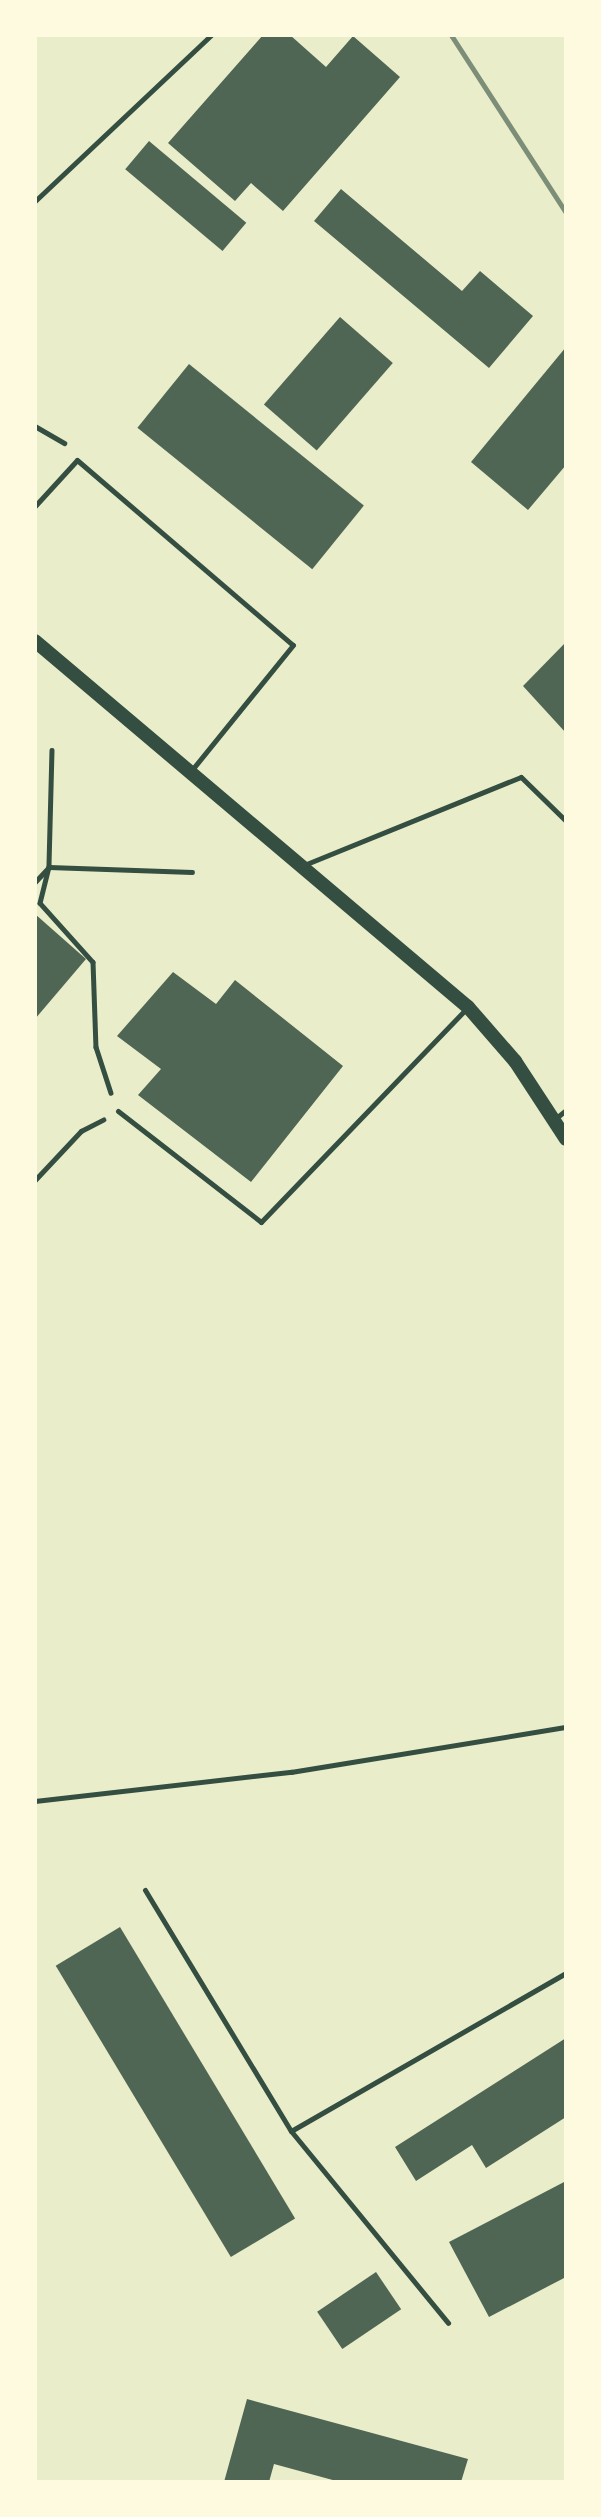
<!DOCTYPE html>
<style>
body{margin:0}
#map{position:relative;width:601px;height:2517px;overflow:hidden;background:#e9edc9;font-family:"PT Sans Narrow",sans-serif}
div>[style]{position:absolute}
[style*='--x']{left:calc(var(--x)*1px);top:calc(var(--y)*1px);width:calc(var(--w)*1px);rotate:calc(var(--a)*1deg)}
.building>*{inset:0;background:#4f6655;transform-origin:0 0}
.path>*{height:4.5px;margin:-2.25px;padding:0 2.25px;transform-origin:2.25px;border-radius:2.25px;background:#344e41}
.service>*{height:5px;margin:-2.5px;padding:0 2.5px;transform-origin:2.5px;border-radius:2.5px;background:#344e41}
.secondary>*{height:14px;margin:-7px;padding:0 7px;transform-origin:7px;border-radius:7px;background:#344e41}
.rail>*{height:5px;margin:-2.5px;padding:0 2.5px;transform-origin:2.5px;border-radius:2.5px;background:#7c8e77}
span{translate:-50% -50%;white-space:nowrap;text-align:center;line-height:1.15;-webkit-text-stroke:6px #fefae0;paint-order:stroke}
.frame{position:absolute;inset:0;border:37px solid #fefae0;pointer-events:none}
</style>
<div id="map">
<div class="building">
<div style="clip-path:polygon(263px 35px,290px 35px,326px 67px,353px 36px,400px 77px,283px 211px,251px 183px,235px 201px,168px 143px)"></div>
<div style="left:149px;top:141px;width:127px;height:37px;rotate:40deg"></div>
<div style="clip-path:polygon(341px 189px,462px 291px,480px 271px,533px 316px,489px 368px,314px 221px)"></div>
<div style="left:340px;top:317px;width:70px;height:116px;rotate:41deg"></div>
<div style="clip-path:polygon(566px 347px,566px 465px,528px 510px,471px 462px)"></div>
<div style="left:189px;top:364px;width:225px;height:82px;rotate:39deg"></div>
<div style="clip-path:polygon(566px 642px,566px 733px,523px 686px)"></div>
<div style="clip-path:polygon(35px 914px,86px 959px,35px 1019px)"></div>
<div style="clip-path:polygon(173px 972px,216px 1004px,235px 980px,343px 1066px,251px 1182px,138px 1095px,161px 1069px,117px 1036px)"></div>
<div style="left:120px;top:1927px;width:340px;height:75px;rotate:59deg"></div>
<div style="clip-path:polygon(566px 2038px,566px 2117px,486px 2168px,472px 2145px,416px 2181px,395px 2147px)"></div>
<div style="clip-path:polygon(566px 2181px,566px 2277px,489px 2317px,449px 2242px)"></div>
<div style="left:376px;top:2272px;width:45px;height:71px;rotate:56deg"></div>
<div style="clip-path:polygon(247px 2399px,468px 2459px,461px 2482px,340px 2482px,274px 2464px,269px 2482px,224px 2482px)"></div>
</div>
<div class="path">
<div style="--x:35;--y:426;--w:34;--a:30"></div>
<div style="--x:52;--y:750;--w:117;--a:91.5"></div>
<div style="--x:49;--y:867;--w:37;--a:104"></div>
<div style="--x:40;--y:903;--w:79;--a:48.1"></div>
<div style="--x:93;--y:962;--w:85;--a:88"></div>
<div style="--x:96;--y:1047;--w:48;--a:71.9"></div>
<div style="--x:35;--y:882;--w:21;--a:-47"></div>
<div style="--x:49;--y:867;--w:143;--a:2"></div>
<div style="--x:35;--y:1180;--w:67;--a:-46.8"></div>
<div style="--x:81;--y:1131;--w:25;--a:-27"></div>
<div style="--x:35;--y:1801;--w:258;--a:-6.5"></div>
<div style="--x:291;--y:1772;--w:279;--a:-9.3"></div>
</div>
<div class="service">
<div style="--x:35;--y:201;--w:242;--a:-43.3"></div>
<div style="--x:35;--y:506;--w:62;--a:-47.6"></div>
<div style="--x:77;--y:460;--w:284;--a:40.6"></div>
<div style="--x:293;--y:645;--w:162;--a:129"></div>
<div style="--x:304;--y:865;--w:234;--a:-22.1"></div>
<div style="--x:521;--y:777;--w:63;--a:44.4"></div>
<div style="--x:118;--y:1111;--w:181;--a:37.8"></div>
<div style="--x:261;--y:1222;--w:296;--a:-46.1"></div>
<div style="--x:556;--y:1118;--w:13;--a:-39"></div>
<div style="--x:145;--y:1890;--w:282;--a:58.8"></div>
<div style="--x:291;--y:2131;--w:317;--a:-29.9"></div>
<div style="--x:291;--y:2131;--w:248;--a:50.7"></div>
</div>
<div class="secondary">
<div style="--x:35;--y:641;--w:567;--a:40.21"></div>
<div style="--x:468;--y:1007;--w:72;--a:49"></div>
<div style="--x:515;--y:1061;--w:93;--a:56.8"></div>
</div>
<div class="rail">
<div style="--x:451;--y:35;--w:212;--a:57.1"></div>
</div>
<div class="frame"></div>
</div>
